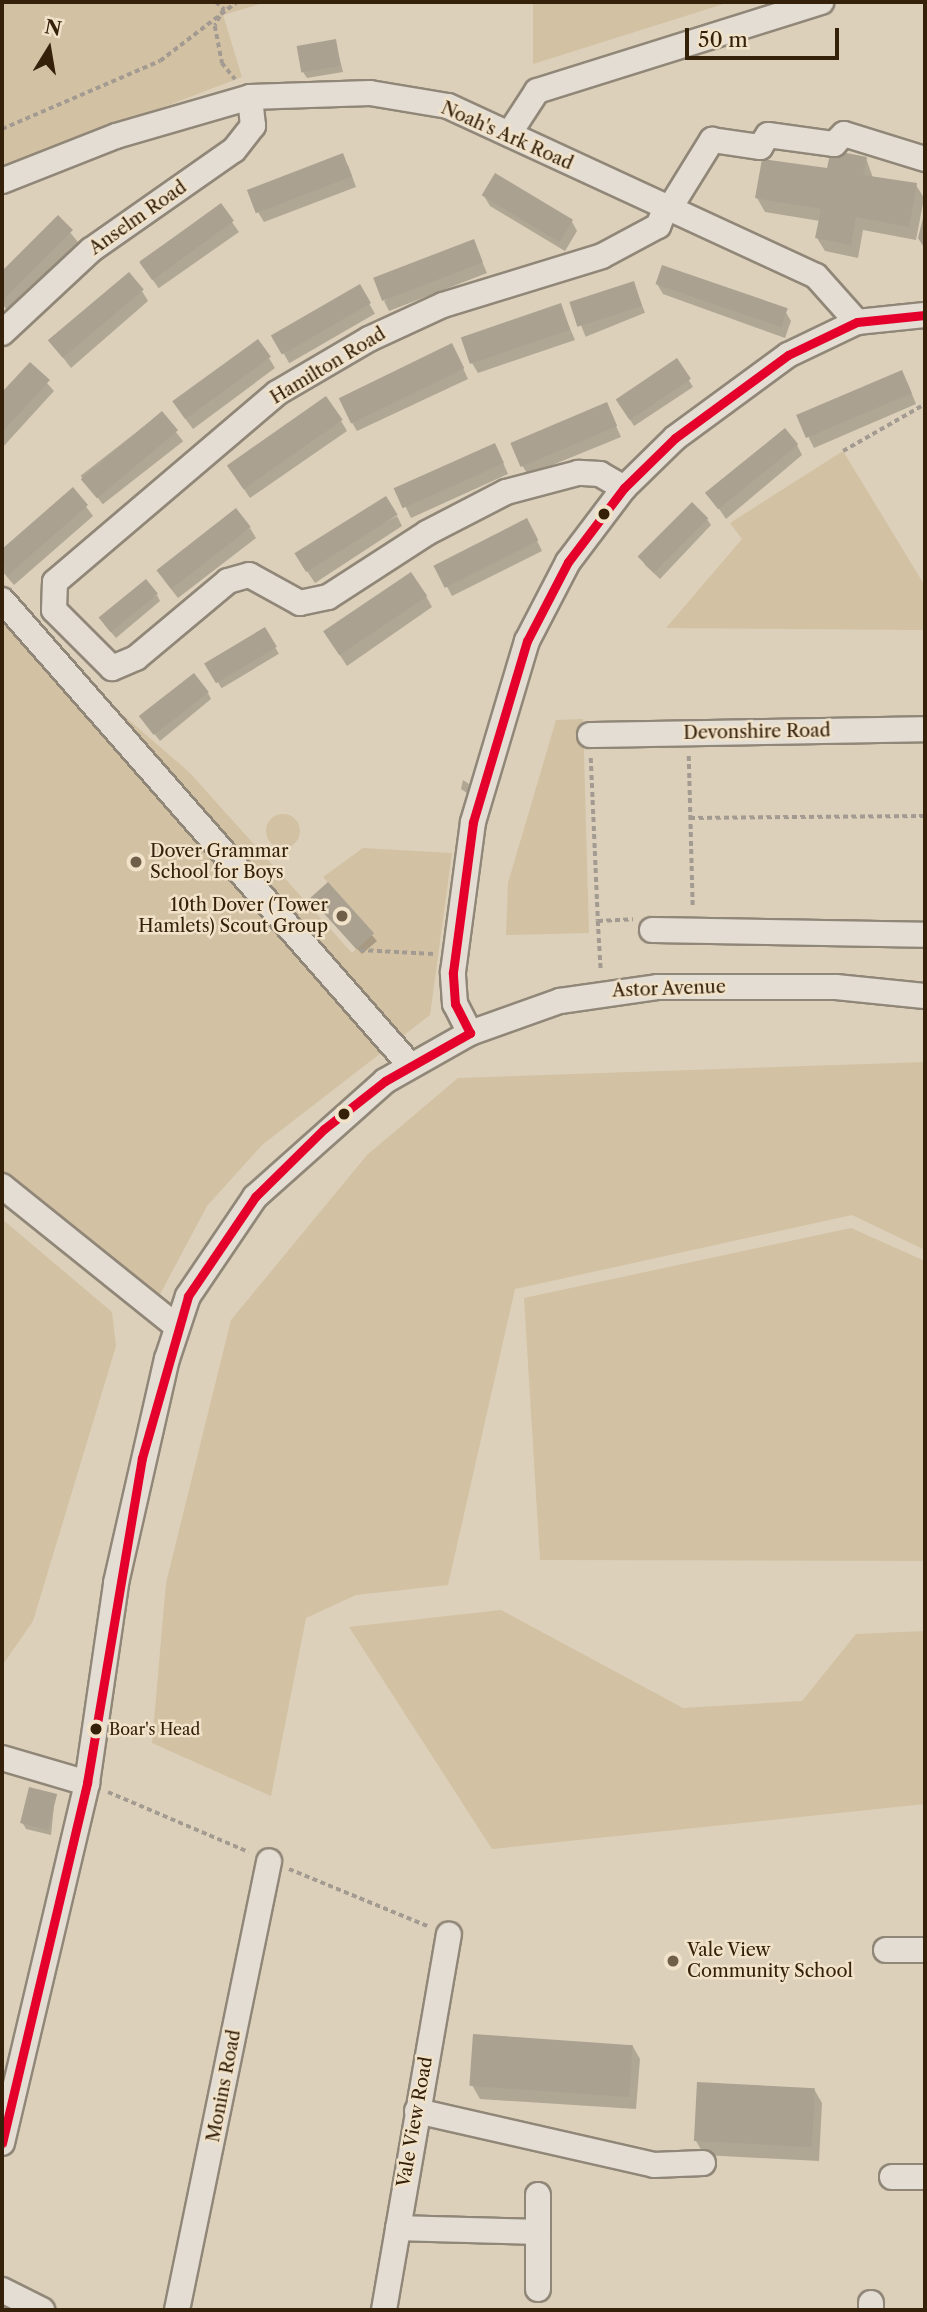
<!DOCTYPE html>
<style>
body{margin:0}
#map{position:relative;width:927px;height:2312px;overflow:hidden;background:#dcd0ba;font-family:"Libre Caslon Text",serif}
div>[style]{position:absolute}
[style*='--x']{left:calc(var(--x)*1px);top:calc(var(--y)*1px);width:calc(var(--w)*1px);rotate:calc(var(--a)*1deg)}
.green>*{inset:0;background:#d2c1a3}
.round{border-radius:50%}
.shadow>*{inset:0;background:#0003;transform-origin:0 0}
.building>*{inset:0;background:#aaa191;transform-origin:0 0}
.path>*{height:3.5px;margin-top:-1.75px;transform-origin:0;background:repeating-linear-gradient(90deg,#a39b91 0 5px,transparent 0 8.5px)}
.roads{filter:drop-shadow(2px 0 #918778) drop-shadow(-2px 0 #918778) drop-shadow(0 2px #918778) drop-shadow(0 -2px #918778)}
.minor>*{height:24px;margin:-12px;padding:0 12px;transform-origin:12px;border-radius:12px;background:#e3ddd3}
.bus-1>*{height:9px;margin:-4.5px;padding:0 4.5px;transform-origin:4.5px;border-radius:4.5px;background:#e4002b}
.dots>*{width:19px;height:19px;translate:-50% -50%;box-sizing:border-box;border:4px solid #f1e2ca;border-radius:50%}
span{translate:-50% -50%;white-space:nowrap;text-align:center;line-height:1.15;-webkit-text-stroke:5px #f1e2ca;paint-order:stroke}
.bus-label{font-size:16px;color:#35200a}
.left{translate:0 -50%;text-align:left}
.street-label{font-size:18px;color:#35200a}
.poi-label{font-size:18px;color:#35200a}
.right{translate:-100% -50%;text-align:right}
.frame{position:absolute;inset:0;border:4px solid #35200a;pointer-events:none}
.north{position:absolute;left:14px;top:14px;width:70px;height:70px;-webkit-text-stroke:5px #f1e2ca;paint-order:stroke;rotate:11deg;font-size:19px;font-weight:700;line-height:28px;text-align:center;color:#35200a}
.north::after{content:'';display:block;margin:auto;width:24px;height:32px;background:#35200a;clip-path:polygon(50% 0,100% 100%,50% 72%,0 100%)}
.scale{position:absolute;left:685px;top:28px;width:154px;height:32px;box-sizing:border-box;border:4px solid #35200a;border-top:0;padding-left:9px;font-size:21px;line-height:24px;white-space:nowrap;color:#35200a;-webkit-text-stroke:5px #f1e2ca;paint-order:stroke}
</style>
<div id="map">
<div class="green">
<div style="clip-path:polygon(2px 2px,267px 2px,223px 15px,242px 77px,2px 169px)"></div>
<div style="clip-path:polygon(533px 2px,730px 2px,533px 64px)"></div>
<div style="clip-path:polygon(843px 451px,925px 586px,925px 630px,666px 628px,742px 539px,730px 523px)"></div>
<div style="clip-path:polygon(2px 584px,122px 714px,189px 772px,352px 953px,374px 933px,323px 877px,363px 848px,452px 853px,430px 1015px,262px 1145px,207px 1206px,157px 1300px,2px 1173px)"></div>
<div style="clip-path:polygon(583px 719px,589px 933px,506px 935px,508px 883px,556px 720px)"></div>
<div class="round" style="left:266px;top:814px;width:34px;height:34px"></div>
<div style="clip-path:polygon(925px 1062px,925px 1250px,852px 1215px,515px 1289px,448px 1585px,356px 1595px,306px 1618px,271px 1796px,152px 1743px,166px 1583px,231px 1320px,367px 1155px,458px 1078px)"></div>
<div style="clip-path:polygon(2px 1219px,112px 1312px,116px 1346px,33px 1621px,2px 1666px)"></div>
<div style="clip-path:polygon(851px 1228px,925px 1261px,925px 1561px,540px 1560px,524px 1298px)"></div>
<div style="clip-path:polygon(501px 1610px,683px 1708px,802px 1701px,856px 1634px,925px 1631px,925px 1804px,492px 1849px,349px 1627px)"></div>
</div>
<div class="shadow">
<div style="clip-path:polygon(335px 41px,343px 72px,307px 78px,303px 72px)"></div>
<div style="clip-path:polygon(866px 158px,873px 178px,916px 185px,924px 198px,916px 240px,863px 230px,858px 258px,825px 251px,817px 238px,820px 221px,765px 212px,757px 198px)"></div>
<div style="clip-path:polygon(348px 165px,356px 187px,264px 222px,258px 212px)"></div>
<div style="clip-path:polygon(484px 196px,571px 220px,577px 231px,565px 251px,490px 206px)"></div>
<div style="left:220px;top:205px;width:33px;height:98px;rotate:55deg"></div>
<div style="clip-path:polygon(58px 218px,78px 242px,8px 311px,2px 304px,2px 274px)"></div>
<div style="clip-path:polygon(473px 241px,487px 273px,389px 311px,384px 301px)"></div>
<div style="left:633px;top:283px;width:32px;height:64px;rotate:68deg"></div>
<div style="clip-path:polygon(657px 284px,785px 311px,791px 321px,785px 338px,663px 294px)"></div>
<div style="left:359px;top:286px;width:32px;height:99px;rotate:60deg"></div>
<div style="clip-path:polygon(142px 291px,148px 301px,71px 368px,51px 342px)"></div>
<div style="clip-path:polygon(560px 305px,575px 340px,478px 373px,472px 363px)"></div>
<div style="clip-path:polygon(457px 355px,468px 379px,357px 431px,351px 421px)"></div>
<div style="clip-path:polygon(269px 358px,275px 368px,193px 429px,181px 413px)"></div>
<div style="clip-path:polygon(677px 361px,693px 387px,634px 426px,622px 407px)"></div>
<div style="clip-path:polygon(30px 364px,54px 391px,2px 448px,2px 395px)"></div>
<div style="clip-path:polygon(907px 382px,916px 404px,814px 448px,798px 416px)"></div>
<div style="clip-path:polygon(606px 404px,621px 437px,528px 475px,522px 465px)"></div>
<div style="left:161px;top:413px;width:36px;height:102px;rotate:52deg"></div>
<div style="clip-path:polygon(341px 421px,347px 431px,250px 498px,235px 476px)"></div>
<div style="clip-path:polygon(797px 445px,802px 455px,726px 519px,709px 494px)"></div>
<div style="clip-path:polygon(500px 456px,508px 474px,411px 518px,397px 489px)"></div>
<div style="clip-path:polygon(73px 489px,93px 516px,14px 585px,2px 571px,2px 552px)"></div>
<div style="clip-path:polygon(397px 516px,402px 526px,315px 583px,303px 565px)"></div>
<div style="clip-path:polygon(707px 519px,711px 525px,660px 579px,645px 565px,642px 558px)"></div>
<div style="clip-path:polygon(250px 528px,256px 538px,178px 598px,164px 580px)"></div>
<div style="clip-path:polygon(532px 530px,542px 551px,452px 596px,436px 566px)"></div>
<div style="clip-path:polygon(157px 595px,160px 601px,116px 638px,104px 624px)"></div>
<div style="clip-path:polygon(426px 596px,432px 607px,347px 666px,332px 643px)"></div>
<div style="left:264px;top:629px;width:29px;height:67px;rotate:59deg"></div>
<div style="clip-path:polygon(208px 693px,211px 699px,160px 741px,142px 718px)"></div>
<div style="clip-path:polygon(463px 780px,469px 784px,467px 793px,461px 789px)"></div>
<div style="clip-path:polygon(328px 884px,377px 941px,362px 954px,316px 905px)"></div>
<div style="clip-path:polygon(55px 1796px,51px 1835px,26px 1829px,22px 1822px)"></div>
<div style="clip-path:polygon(632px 2045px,640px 2059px,636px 2109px,480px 2099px,472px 2085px)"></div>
<div style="clip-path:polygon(814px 2089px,822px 2103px,819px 2161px,704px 2155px,696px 2141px)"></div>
</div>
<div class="building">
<div style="left:336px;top:39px;width:27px;height:40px;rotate:80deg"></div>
<div style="clip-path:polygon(831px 150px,867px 157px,863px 175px,917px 183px,909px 227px,856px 217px,851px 245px,815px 238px,821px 209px,755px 198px,762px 159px,827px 168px)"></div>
<div style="left:343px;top:153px;width:25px;height:103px;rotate:69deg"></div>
<div style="left:495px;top:173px;width:91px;height:26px;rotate:31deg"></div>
<div style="left:221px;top:203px;width:22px;height:101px;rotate:54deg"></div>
<div style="clip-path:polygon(925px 210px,925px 249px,918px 238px)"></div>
<div style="clip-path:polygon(58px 215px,73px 230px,2px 301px,2px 271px)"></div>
<div style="left:474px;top:239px;width:25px;height:108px;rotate:69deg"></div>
<div style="left:662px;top:265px;width:133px;height:20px;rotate:19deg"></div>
<div style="left:129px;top:272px;width:23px;height:106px;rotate:50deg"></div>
<div style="left:634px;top:281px;width:26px;height:68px;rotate:72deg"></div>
<div style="left:360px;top:284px;width:22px;height:103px;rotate:60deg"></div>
<div style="left:561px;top:303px;width:28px;height:106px;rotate:71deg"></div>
<div style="left:258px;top:339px;width:22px;height:106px;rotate:54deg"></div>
<div style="left:452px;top:343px;width:28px;height:126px;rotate:64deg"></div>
<div style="left:677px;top:358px;width:25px;height:74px;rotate:56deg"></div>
<div style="clip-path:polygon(30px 362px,50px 380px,2px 432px,2px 392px)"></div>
<div style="left:902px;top:370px;width:25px;height:115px;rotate:67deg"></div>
<div style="left:326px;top:396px;width:29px;height:121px;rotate:55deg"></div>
<div style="left:607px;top:402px;width:26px;height:105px;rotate:67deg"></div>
<div style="left:162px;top:411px;width:25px;height:106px;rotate:50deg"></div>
<div style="left:785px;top:428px;width:21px;height:103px;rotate:51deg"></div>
<div style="left:495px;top:443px;width:22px;height:111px;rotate:66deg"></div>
<div style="clip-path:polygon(73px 487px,88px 505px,7px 576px,2px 549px)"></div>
<div style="left:386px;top:496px;width:22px;height:108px;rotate:58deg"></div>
<div style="left:692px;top:502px;width:23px;height:77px;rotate:45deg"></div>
<div style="left:236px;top:508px;width:24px;height:101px;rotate:52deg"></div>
<div style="left:527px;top:518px;width:25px;height:105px;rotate:63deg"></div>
<div style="left:411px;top:572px;width:29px;height:106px;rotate:56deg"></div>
<div style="left:146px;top:579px;width:19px;height:61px;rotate:51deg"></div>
<div style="left:265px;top:627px;width:23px;height:71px;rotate:59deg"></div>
<div style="left:194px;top:673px;width:24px;height:70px;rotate:52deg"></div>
<div style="left:328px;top:882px;width:69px;height:24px;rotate:48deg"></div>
<div style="left:29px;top:1787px;width:29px;height:37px;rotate:14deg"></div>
<div style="left:473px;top:2034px;width:160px;height:52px;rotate:4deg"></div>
<div style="left:697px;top:2082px;width:118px;height:59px;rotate:3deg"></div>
</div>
<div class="path">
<div style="--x:216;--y:2;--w:11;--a:41"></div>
<div style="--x:224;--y:9;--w:19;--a:118"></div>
<div style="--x:215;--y:26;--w:38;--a:79"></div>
<div style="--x:222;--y:63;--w:21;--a:51"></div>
<div style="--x:2;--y:129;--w:172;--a:-23.3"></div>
<div style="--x:160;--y:61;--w:97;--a:-37.5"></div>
<div style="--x:843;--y:451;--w:95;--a:-29.8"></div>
<div style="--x:689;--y:756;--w:153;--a:88.5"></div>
<div style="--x:591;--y:758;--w:163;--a:87.5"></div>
<div style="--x:598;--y:921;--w:35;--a:-3"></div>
<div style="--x:690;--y:818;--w:235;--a:-0.5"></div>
<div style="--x:598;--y:921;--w:51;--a:86.6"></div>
<div style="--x:360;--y:950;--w:74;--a:3.1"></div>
<div style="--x:108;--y:1792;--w:153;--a:23.1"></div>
<div style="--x:289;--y:1869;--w:152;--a:22.4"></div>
</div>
<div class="roads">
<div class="minor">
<div style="--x:509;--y:134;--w:51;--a:-56.9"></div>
<div style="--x:537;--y:91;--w:298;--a:-17.4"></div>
<div style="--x:2;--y:181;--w:123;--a:-21.5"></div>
<div style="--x:116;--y:136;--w:140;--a:-16.2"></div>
<div style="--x:250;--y:97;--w:120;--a:-1.9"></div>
<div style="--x:370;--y:93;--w:79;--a:9.5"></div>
<div style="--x:448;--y:106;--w:405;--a:24.8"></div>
<div style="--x:816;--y:276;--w:62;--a:48.3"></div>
<div style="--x:668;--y:211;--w:84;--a:-58.2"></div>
<div style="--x:712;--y:140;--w:49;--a:8.3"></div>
<div style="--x:760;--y:147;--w:14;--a:-56"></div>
<div style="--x:768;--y:135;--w:67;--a:7.8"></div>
<div style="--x:834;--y:144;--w:14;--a:-45"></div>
<div style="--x:844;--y:134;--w:85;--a:17.2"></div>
<div style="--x:2;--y:333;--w:122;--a:-43"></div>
<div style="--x:91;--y:250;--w:174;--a:-35"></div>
<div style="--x:234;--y:150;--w:31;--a:-52"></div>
<div style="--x:253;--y:126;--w:29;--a:-96"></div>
<div style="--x:624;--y:488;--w:28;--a:-150"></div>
<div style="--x:600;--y:474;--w:22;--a:-177"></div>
<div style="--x:578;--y:473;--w:74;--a:165.2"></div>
<div style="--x:506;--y:492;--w:89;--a:152.6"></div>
<div style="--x:427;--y:533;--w:118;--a:147.1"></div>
<div style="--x:328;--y:597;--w:29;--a:168"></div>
<div style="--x:300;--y:603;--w:58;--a:-151.2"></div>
<div style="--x:249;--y:575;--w:22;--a:164"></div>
<div style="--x:228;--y:581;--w:120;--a:140.1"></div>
<div style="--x:136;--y:658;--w:26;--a:157"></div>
<div style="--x:112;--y:668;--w:82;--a:-135"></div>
<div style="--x:54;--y:610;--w:28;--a:-88"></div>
<div style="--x:55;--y:582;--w:292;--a:-40.4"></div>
<div style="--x:277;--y:393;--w:107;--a:-30.4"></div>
<div style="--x:369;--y:339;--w:81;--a:-24.7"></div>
<div style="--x:443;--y:305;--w:166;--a:-17.1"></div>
<div style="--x:602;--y:256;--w:64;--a:-28.2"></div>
<div style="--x:658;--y:226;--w:17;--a:-66"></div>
<div style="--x:2;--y:600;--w:619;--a:48.74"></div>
<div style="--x:590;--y:735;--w:335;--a:-1"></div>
<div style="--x:652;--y:930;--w:273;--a:1"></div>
<div style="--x:470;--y:1033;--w:33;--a:-117"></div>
<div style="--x:455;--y:1004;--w:32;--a:-94"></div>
<div style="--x:453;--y:972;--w:151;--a:-82.4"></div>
<div style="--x:473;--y:822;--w:189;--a:-73.4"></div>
<div style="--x:527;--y:641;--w:89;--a:-62.6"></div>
<div style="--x:568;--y:562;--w:93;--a:-52.9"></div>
<div style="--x:624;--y:488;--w:71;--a:-44.4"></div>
<div style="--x:675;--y:438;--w:140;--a:-36.3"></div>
<div style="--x:788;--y:355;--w:76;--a:-25.6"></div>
<div style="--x:857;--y:322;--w:68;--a:-5.9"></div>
<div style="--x:2;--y:1186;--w:223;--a:38.8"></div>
<div style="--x:2;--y:1758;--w:89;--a:16.4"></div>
<div style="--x:886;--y:1950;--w:39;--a:0"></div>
<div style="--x:417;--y:2111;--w:243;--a:12.8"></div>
<div style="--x:654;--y:2165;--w:49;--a:-2.3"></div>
<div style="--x:2;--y:2143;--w:370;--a:-76.7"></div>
<div style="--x:87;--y:1783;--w:202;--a:-81.7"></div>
<div style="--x:116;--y:1583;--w:230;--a:-77.2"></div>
<div style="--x:167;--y:1359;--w:66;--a:-71.6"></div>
<div style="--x:188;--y:1296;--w:120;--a:-55.9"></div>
<div style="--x:255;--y:1197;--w:174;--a:-41.7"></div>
<div style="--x:385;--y:1081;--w:98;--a:-29.5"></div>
<div style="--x:470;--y:1033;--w:96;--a:-19.6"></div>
<div style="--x:560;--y:1001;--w:98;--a:-8.2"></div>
<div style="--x:657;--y:987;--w:179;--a:0"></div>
<div style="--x:836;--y:987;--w:89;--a:5.8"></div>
<div style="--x:892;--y:2177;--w:33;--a:0"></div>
<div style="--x:538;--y:2195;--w:94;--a:90"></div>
<div style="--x:398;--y:2228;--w:139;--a:1.6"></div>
<div style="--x:2;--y:2290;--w:45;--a:26.6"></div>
<div style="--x:871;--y:2303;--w:7;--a:90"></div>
<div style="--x:177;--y:2310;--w:458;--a:-78.4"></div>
<div style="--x:384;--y:2310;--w:381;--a:-80.2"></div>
</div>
</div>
<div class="bus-1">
<div style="--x:2;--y:2143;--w:370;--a:-76.7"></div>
<div style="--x:87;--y:1783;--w:330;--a:-80.4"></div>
<div style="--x:142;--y:1458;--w:168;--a:-74.1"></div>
<div style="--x:188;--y:1296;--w:120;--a:-55.9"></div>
<div style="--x:255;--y:1197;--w:97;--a:-44.6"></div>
<div style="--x:324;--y:1129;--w:78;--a:-38.2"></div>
<div style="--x:385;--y:1081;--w:98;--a:-29.5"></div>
<div style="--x:470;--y:1033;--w:33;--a:-117"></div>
<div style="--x:455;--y:1004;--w:32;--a:-94"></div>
<div style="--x:453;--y:972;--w:151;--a:-82.4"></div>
<div style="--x:473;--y:822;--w:189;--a:-73.4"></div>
<div style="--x:527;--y:641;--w:89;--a:-62.6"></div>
<div style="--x:568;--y:562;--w:93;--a:-52.9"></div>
<div style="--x:624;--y:488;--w:71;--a:-44.4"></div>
<div style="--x:675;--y:438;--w:140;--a:-36.3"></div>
<div style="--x:788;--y:355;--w:76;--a:-25.6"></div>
<div style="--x:857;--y:322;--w:68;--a:-5.9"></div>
</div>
<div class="dots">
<div style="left:604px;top:514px;background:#35200a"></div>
<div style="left:136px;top:862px;background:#6f5e48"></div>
<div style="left:342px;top:916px;background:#6f5e48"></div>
<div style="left:344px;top:1114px;background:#35200a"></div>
<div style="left:96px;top:1729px;background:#35200a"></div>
<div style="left:673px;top:1961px;background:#6f5e48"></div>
</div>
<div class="bus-label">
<span class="left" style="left:109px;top:1729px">Boar's Head</span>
</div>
<div class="street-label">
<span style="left:507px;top:136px;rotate:24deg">Noah's Ark Road</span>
<span style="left:138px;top:218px;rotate:-35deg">Anselm Road</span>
<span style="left:328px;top:366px;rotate:-31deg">Hamilton Road</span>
<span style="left:757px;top:732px;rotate:-1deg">Devonshire Road</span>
<span style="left:669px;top:989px;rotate:-2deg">Astor Avenue</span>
<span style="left:224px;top:2086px;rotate:-79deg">Monins Road</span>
<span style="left:415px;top:2122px;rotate:-80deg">Vale View Road</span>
</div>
<div class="poi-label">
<span class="left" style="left:150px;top:862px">Dover Grammar<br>School for Boys</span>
<span class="right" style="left:328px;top:916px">10th Dover (Tower<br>Hamlets) Scout Group</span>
<span class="left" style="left:687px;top:1961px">Vale View<br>Community School</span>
</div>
<div class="frame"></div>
<div class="north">N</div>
<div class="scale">50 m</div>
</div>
